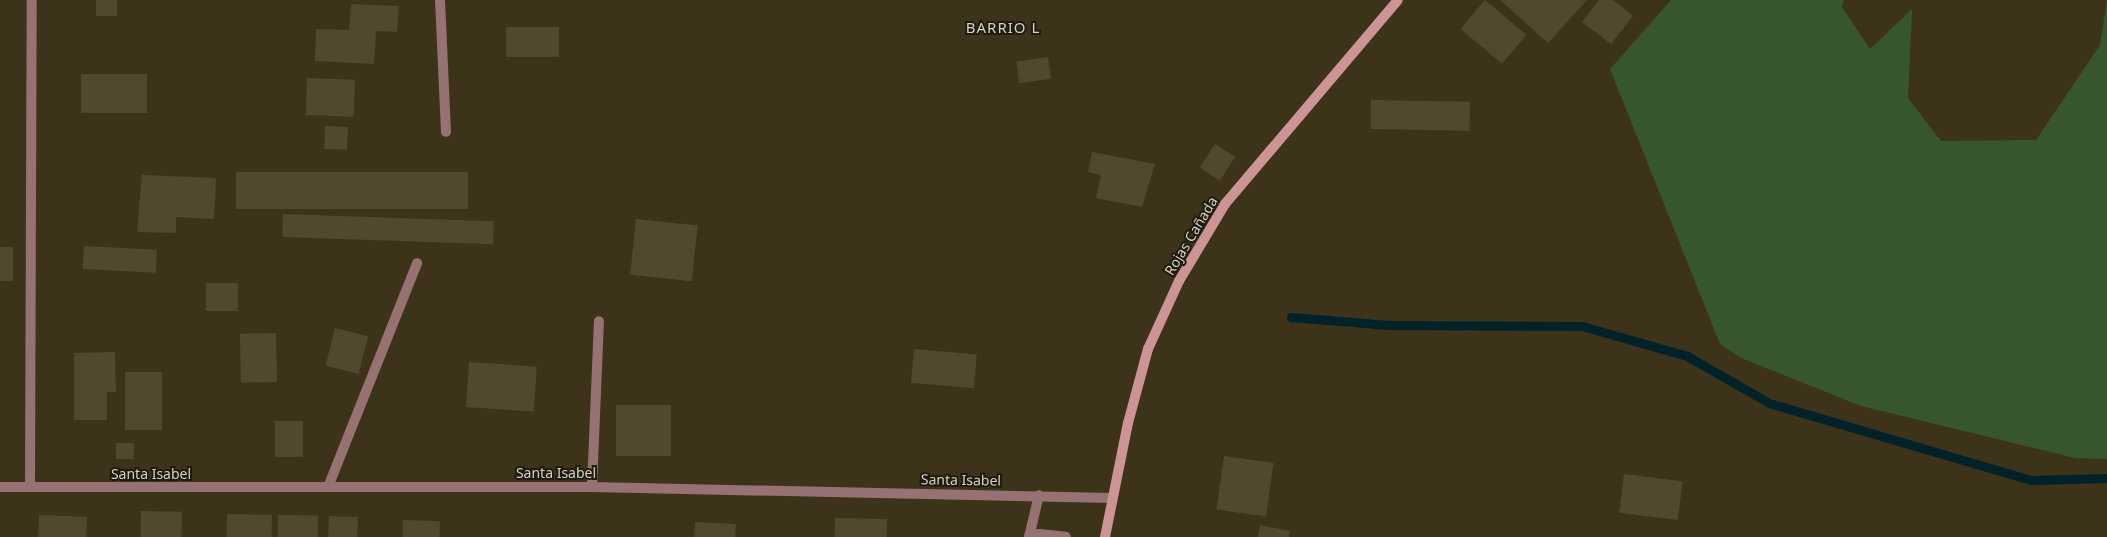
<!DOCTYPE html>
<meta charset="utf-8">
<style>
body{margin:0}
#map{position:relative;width:2107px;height:537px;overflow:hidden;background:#3c331a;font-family:"Noto Sans",sans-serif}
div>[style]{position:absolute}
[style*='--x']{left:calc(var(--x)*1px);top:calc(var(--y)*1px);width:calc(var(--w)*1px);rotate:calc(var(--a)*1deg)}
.green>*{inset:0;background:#37562f}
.stream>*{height:9px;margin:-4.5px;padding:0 4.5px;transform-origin:4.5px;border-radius:4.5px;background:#002228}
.building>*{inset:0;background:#52482f;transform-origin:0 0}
.lane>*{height:10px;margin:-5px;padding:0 5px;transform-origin:5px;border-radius:5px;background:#967273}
.street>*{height:10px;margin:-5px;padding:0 5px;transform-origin:5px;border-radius:5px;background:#967273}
.secondary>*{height:10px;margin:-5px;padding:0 5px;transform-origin:5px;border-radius:5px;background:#cd9496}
span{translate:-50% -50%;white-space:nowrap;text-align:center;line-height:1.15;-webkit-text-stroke:4px #1f1b10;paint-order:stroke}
.street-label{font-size:14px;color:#d6d1c2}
.neighbourhood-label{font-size:15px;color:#d6d1c2;letter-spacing:1px}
</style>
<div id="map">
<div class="green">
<div style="clip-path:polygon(1671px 0,1844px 0,1842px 7px,1870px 49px,1912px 9px,1908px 98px,1941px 141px,2036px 140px,2100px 45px,2107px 0,2107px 459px,2075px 458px,1861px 406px,1741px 358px,1720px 344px,1610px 69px)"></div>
</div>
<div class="stream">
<div style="--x:1291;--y:317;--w:98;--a:4.7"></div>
<div style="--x:1389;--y:325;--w:193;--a:0.3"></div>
<div style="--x:1582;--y:326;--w:109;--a:15.9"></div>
<div style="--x:1687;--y:356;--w:95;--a:29.8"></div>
<div style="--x:1769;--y:403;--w:272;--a:16.4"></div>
<div style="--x:2030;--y:480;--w:77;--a:-1.5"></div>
</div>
<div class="building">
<div style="left:96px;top:0;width:21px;height:16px"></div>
<div style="left:1485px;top:0;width:54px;height:38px;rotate:40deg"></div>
<div style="clip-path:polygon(1500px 0,1587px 0,1548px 43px)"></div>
<div style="clip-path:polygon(1599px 0,1613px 0,1633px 16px,1611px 44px,1582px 22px)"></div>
<div style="clip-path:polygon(351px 4px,399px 6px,397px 32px,376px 31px,374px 64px,315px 61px,316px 29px,349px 30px)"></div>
<div style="left:506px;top:27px;width:53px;height:30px"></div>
<div style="left:1048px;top:57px;width:22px;height:32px;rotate:82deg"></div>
<div style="left:81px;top:74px;width:66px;height:39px"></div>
<div style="left:307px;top:78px;width:48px;height:37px;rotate:2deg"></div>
<div style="left:1371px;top:100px;width:99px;height:29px;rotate:1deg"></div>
<div style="left:325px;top:126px;width:23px;height:23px;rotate:2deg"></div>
<div style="left:1215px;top:144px;width:24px;height:28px;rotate:33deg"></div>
<div style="clip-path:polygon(1092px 152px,1155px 164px,1142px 207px,1096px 198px,1101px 175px,1088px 172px)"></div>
<div style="left:468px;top:172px;width:37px;height:232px;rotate:90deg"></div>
<div style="clip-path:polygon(142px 175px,216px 178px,214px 219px,176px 217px,176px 233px,137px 232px)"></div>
<div style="left:283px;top:214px;width:211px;height:23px;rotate:2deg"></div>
<div style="left:636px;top:219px;width:62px;height:56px;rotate:6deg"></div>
<div style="left:84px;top:246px;width:73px;height:23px;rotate:3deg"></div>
<div style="left:0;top:247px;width:13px;height:34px"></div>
<div style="left:238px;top:283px;width:28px;height:32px;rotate:90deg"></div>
<div style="left:335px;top:328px;width:34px;height:39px;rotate:14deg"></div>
<div style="left:276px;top:333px;width:49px;height:36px;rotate:89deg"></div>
<div style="left:914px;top:349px;width:63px;height:34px;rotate:5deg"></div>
<div style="clip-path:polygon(115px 352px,116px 392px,107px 392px,107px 420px,74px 420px,74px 353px)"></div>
<div style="left:469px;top:362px;width:68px;height:45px;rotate:4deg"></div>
<div style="left:162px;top:372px;width:58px;height:37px;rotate:90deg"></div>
<div style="left:616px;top:405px;width:55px;height:51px"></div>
<div style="left:303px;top:421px;width:36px;height:28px;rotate:90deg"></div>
<div style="left:116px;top:443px;width:18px;height:16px"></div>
<div style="left:1224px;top:456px;width:50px;height:54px;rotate:8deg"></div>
<div style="left:1624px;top:474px;width:59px;height:39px;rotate:7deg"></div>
<div style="left:141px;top:511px;width:41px;height:26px;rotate:1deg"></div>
<div style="left:227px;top:514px;width:45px;height:23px;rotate:1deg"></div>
<div style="left:39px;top:515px;width:48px;height:22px;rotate:2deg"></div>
<div style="left:278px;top:515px;width:40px;height:22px;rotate:1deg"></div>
<div style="left:329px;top:516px;width:29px;height:21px;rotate:2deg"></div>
<div style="left:835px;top:518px;width:52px;height:19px;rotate:1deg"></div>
<div style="left:403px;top:520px;width:37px;height:17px;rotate:2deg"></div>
<div style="left:695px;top:522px;width:41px;height:15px;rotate:3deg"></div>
<div style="clip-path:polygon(1260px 525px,1290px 531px,1289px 537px,1258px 537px)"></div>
</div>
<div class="lane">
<div style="--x:592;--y:487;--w:166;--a:-87.6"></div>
<div style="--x:1029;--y:537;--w:43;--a:-76.6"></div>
<div style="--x:1029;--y:537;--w:10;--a:-17"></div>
<div style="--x:1039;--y:534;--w:27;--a:6"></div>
</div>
<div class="street">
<div style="--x:440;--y:0;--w:132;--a:87.4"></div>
<div style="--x:0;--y:487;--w:592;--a:0"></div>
<div style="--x:592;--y:487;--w:520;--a:1.21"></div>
<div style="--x:30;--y:487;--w:487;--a:-89.8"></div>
<div style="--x:328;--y:487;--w:241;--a:-68.3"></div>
</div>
<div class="secondary">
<div style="--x:1105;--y:537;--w:116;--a:-78.6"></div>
<div style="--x:1128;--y:423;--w:77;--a:-74.9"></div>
<div style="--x:1148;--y:349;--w:75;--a:-65.5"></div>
<div style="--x:1179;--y:281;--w:90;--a:-59.1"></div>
<div style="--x:1225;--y:204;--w:267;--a:-49.7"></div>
</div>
<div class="street-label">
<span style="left:1191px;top:236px;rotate:-59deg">Rojas Cañada</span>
<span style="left:556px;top:473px">Santa Isabel</span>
<span style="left:151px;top:474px">Santa Isabel</span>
<span style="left:961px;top:480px;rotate:1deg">Santa Isabel</span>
</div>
<div class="neighbourhood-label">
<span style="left:1003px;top:28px">BARRIO L</span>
</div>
</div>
